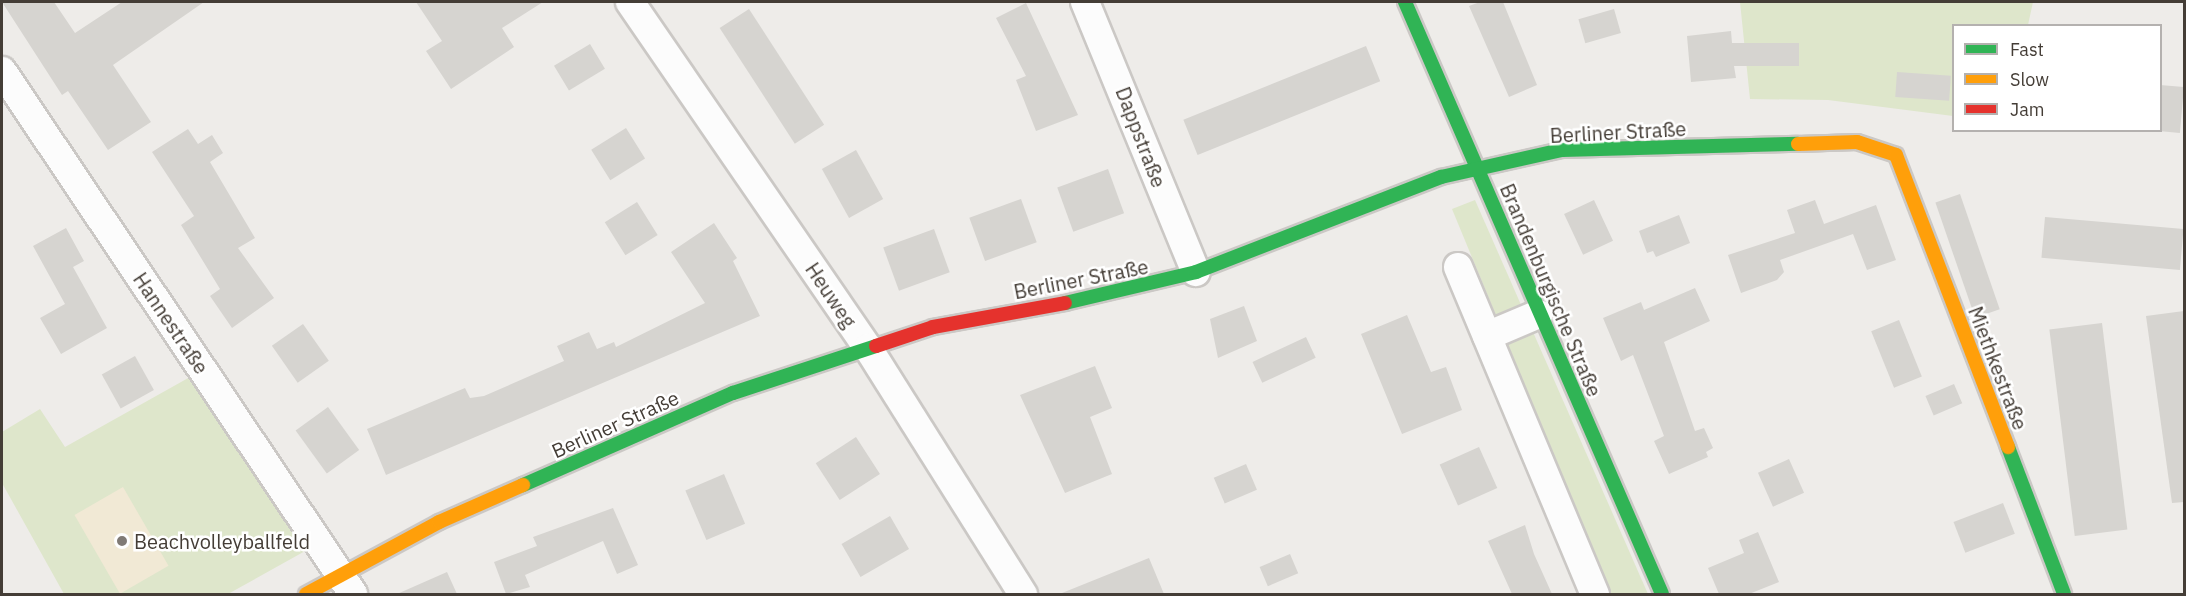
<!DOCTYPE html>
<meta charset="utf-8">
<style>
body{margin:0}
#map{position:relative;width:2186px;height:596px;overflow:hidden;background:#eeece9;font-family:"IBM Plex Sans",sans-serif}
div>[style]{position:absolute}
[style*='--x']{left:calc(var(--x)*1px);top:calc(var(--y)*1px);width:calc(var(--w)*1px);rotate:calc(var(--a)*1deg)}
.green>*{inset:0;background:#dee6cb}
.sand>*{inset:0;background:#f1e9d5;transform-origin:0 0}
.building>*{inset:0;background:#d6d4d0;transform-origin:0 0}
.roads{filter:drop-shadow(2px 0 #cbc8c5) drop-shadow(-2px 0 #cbc8c5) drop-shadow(0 2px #cbc8c5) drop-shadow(0 -2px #cbc8c5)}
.street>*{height:28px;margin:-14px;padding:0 14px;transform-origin:14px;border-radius:14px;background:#fcfcfc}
.fast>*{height:14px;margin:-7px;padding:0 7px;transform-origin:7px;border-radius:7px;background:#30b455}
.slow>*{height:14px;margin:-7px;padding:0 7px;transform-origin:7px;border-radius:7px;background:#ff9f0a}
.jam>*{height:14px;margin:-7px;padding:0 7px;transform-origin:7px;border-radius:7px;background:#e5322d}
.dots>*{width:16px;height:16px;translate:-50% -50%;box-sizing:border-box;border:3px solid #fff;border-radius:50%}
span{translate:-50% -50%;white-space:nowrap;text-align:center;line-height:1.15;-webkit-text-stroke:5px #fff;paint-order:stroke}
.street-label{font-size:20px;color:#443d36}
.poi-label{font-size:20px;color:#443d36}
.left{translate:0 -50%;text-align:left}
.frame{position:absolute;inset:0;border:3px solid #443d36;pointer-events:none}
.legend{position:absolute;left:1952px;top:24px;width:210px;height:108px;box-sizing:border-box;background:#fff;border:2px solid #b4b1af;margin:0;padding:8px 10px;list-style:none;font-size:18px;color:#443d36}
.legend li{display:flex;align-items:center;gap:12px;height:30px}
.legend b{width:30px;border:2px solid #b4b1af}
</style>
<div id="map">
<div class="green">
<div style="clip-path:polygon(1740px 2px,2033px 2px,2028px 25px,1954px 26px,1953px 116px,1828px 100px,1750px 99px)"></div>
<div style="clip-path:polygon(1475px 200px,1648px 594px,1611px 594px,1452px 209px)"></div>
<div style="clip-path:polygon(190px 377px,307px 550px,228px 594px,64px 594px,2px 483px,2px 432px,40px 409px,65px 447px)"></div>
</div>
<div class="sand">
<div style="left:123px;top:487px;width:91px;height:56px;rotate:60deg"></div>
</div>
<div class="building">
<div style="clip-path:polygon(2px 2px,54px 2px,75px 33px,122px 2px,204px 2px,113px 65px,151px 122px,108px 150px,68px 91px,62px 95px)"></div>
<div style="clip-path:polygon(416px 2px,543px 2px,502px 28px,514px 47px,451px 89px,426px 51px,442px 41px)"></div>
<div style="clip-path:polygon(1480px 2px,1503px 2px,1537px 85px,1509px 97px,1469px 6px)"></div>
<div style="clip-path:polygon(1026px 3px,1078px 115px,1036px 131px,1016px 80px,1026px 76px,996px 18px)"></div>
<div style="left:749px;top:9px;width:138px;height:35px;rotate:57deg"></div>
<div style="left:1614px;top:9px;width:25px;height:37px;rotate:74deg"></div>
<div style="clip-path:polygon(1731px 31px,1732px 43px,1799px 43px,1799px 66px,1734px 66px,1736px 78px,1691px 82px,1687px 36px)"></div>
<div style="left:590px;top:44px;width:29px;height:42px;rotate:59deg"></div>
<div style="left:1366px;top:46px;width:38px;height:197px;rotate:68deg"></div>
<div style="left:1897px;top:72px;width:54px;height:25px;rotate:4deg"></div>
<div style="left:2160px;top:85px;width:24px;height:46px;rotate:5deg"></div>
<div style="left:626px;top:128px;width:36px;height:41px;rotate:58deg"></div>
<div style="clip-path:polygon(188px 129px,198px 144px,212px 135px,223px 153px,210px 162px,255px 238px,238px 248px,274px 298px,232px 328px,210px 296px,220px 289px,181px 225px,194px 216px,152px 152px)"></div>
<div style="left:856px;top:150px;width:56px;height:39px;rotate:61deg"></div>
<div style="left:1108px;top:169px;width:47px;height:54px;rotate:70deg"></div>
<div style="left:1960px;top:194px;width:122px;height:26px;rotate:71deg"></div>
<div style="left:1021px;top:199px;width:46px;height:55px;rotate:70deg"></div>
<div style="left:1594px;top:200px;width:45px;height:33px;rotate:65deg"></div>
<div style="clip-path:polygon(1815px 200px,1824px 224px,1876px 205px,1896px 260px,1867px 270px,1853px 234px,1780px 260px,1784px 272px,1777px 280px,1741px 293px,1728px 255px,1795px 233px,1787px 210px)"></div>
<div style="left:637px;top:202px;width:39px;height:38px;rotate:58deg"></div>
<div style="clip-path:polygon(1679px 215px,1690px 243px,1656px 257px,1653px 251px,1647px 253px,1639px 231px)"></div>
<div style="left:2045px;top:217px;width:139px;height:41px;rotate:5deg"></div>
<div style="clip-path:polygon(714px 223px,737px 258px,733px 261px,760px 316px,386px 475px,367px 429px,465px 388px,470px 398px,484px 396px,564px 361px,557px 346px,589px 332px,597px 349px,614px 342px,616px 347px,705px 303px,671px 252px)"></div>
<div style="clip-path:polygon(66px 228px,84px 261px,73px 267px,107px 328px,61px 354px,40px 318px,65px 304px,33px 246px)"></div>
<div style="left:934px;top:229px;width:46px;height:54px;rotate:70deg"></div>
<div style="clip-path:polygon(1695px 288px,1710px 321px,1664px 342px,1695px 431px,1704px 428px,1713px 448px,1706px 452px,1708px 457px,1669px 474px,1654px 441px,1664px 436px,1633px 355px,1621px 361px,1603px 318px,1641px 302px,1644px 310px)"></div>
<div style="clip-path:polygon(1244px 306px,1257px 341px,1218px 358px,1210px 319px)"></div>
<div style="clip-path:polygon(2184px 311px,2184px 502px,2172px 503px,2146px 316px)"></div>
<div style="clip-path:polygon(1407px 315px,1431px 372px,1446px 367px,1462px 410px,1402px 434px,1361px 334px)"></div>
<div style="left:1899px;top:320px;width:61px;height:30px;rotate:68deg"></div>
<div style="left:2102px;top:323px;width:208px;height:53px;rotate:83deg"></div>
<div style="left:303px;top:324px;width:45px;height:38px;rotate:55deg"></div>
<div style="left:1306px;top:337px;width:23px;height:59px;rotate:65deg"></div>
<div style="left:135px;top:356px;width:39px;height:38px;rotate:61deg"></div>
<div style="clip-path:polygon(1095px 366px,1112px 408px,1090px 417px,1112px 474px,1065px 493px,1020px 395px)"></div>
<div style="left:1954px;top:384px;width:21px;height:31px;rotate:67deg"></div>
<div style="left:328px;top:407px;width:53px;height:40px;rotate:54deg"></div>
<div style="left:856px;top:437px;width:44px;height:48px;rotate:57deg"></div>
<div style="left:1479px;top:447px;width:45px;height:43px;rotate:66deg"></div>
<div style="left:1789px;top:459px;width:37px;height:34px;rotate:66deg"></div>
<div style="left:1246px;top:464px;width:28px;height:35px;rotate:67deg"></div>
<div style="left:724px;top:474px;width:54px;height:42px;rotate:67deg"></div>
<div style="left:2003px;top:503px;width:33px;height:53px;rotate:69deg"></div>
<div style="clip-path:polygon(613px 508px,638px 565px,617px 574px,603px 541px,525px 575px,530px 587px,506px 594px,494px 562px,537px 546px,533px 537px)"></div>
<div style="left:890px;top:516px;width:38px;height:56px;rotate:60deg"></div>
<div style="clip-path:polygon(1525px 525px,1534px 554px,1552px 594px,1512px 594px,1488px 541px)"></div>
<div style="clip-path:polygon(1758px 532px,1779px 582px,1749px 594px,1719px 594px,1708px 568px,1744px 553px,1739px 540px)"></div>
<div style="left:1290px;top:554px;width:21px;height:33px;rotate:67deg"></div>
<div style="clip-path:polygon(1149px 558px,1164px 594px,1062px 594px,1062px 593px)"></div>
<div style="clip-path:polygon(447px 572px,457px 594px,397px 594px)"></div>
</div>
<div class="roads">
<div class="street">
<div style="--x:630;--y:2;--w:420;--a:55.5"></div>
<div style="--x:868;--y:348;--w:291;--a:57.8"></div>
<div style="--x:1085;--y:2;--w:292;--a:67.7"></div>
<div style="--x:2;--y:71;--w:630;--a:56.13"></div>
<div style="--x:1458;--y:267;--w:355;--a:67.3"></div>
<div style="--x:1487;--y:336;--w:56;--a:-22.9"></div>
</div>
<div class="fast">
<div style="--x:1405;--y:2;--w:645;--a:66.53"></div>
<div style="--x:1065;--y:303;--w:135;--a:-13.3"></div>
<div style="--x:1196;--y:272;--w:263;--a:-21.2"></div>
<div style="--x:1441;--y:177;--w:124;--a:-12.6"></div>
<div style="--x:1562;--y:150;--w:236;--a:-1.5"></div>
<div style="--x:2008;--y:447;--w:157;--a:69.1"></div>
<div style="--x:523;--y:485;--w:229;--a:-23.7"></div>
<div style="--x:733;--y:393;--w:151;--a:-18.2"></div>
</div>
<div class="slow">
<div style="--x:1798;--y:144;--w:59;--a:-1.9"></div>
<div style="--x:1857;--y:142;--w:41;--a:18.4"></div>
<div style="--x:1896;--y:155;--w:313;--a:69"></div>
<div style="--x:306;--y:594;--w:151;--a:-28.4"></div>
<div style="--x:439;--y:522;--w:92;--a:-23.8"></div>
</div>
<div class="jam">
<div style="--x:876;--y:346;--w:60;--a:-18.4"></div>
<div style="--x:933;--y:327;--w:134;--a:-10.3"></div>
</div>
</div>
<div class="dots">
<div style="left:122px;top:541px;background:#807a75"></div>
</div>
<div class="street-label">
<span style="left:1618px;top:132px;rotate:-3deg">Berliner Straße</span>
<span style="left:1141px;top:137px;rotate:69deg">Dappstraße</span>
<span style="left:1081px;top:279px;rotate:-11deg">Berliner Straße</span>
<span style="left:1551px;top:290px;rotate:67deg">Brandenburgische Straße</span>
<span style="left:831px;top:295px;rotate:56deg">Heuweg</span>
<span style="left:171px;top:323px;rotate:56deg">Hannestraße</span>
<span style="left:1998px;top:368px;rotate:69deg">Miethkestraße</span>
<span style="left:615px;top:424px;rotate:-24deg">Berliner Straße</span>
</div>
<div class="poi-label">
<span class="left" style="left:134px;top:541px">Beachvolleyballfeld</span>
</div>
<div class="frame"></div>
<ul class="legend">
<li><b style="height:8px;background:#30b455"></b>Fast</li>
<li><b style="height:8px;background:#ff9f0a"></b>Slow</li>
<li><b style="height:8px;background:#e5322d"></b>Jam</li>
</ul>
</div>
